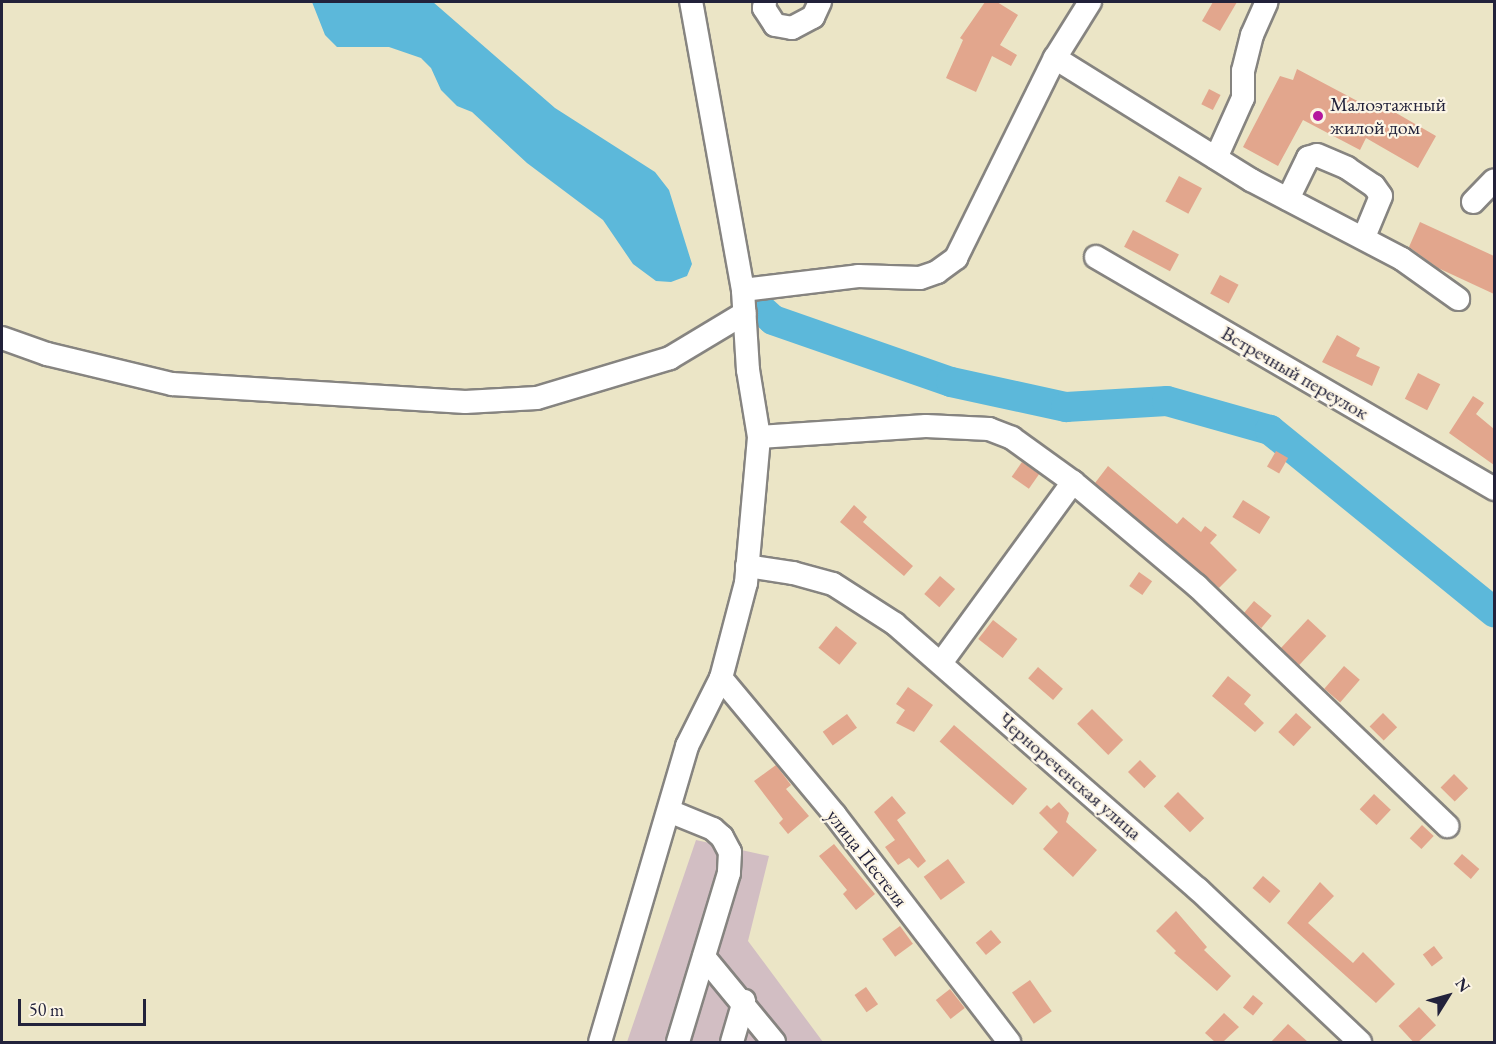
<!DOCTYPE html>
<meta charset="utf-8">
<style>
body{margin:0}
#map{position:relative;width:1496px;height:1044px;overflow:hidden;background:#ebe5c6;font-family:"EB Garamond",serif}
div>[style]{position:absolute}
[style*='--x']{left:calc(var(--x)*1px);top:calc(var(--y)*1px);width:calc(var(--w)*1px);rotate:calc(var(--a)*1deg)}
.industrial>*{inset:0;background:#d2bec3}
.water>*{inset:0;background:#5cb8da}
.river>*{height:30px;margin:-15px;padding:0 15px;transform-origin:15px;border-radius:15px;background:#5cb8da}
.building>*{inset:0;background:#e2a68d;transform-origin:0 0}
.roads{filter:drop-shadow(2px 0 #868480) drop-shadow(-2px 0 #868480) drop-shadow(0 2px #868480) drop-shadow(0 -2px #868480)}
.minor>*{height:22px;margin:-11px;padding:0 11px;transform-origin:11px;border-radius:11px;background:#fff}
.dots>*{width:16px;height:16px;translate:-50% -50%;box-sizing:border-box;border:3px solid #fcf5e5;border-radius:50%}
span{translate:-50% -50%;white-space:nowrap;text-align:center;line-height:1.15;-webkit-text-stroke:4.5px #fcf5e5;paint-order:stroke}
.poi-label{font-size:20px;color:#22223b}
.left{translate:0 -50%;text-align:left}
.street-label{font-size:20px;color:#22223b}
.frame{position:absolute;inset:0;border:3px solid #22223b;pointer-events:none}
.north{position:absolute;left:1418px;top:966px;width:60px;height:60px;-webkit-text-stroke:4px #fcf5e5;paint-order:stroke;rotate:53deg;font-size:16px;font-weight:700;line-height:24px;text-align:center;color:#22223b}
.north::after{content:'';display:block;margin:auto;width:21px;height:27px;background:#22223b;clip-path:polygon(50% 0,100% 100%,50% 72%,0 100%)}
.scale{position:absolute;left:18px;top:999px;width:128px;height:27px;box-sizing:border-box;border:3px solid #22223b;border-top:0;padding-left:8px;font-size:18px;line-height:21px;white-space:nowrap;color:#22223b;-webkit-text-stroke:4px #fcf5e5;paint-order:stroke}
</style>
<div id="map">
<div class="industrial">
<div style="clip-path:polygon(696px 840px,769px 856px,748px 941px,823px 1042px,627px 1042px)"></div>
</div>
<div class="water">
<div style="clip-path:polygon(312px 2px,433px 2px,555px 108px,655px 172px,669px 190px,692px 264px,687px 276px,671px 282px,656px 281px,633px 264px,603px 220px,527px 163px,472px 112px,457px 106px,441px 90px,431px 68px,421px 58px,389px 47px,337px 47px,325px 35px)"></div>
</div>
<div class="river">
<div style="--x:763;--y:311;--w:13;--a:42"></div>
<div style="--x:773;--y:320;--w:188;--a:19.2"></div>
<div style="--x:951;--y:382;--w:118;--a:12.3"></div>
<div style="--x:1066;--y:407;--w:101;--a:-3.4"></div>
<div style="--x:1167;--y:401;--w:107;--a:15.7"></div>
<div style="--x:1270;--y:430;--w:289;--a:39.1"></div>
</div>
<div class="building">
<div style="clip-path:polygon(985px 2px,997px 2px,1018px 15px,1000px 45px,1017px 55px,1011px 66px,992px 56px,976px 92px,946px 78px,963px 40px,960px 38px)"></div>
<div style="clip-path:polygon(1213px 2px,1237px 2px,1220px 31px,1202px 21px)"></div>
<div style="clip-path:polygon(1297px 69px,1380px 113px,1384px 106px,1436px 136px,1418px 168px,1366px 138px,1360px 150px,1303px 120px,1278px 166px,1243px 147px,1280px 76px,1293px 80px)"></div>
<div style="left:1209px;top:89px;width:13px;height:17px;rotate:27deg"></div>
<div style="left:1179px;top:176px;width:26px;height:29px;rotate:28deg"></div>
<div style="clip-path:polygon(1420px 222px,1494px 256px,1494px 294px,1438px 268px,1409px 247px)"></div>
<div style="left:1133px;top:230px;width:52px;height:19px;rotate:28deg"></div>
<div style="left:1220px;top:275px;width:21px;height:21px;rotate:28deg"></div>
<div style="clip-path:polygon(1337px 335px,1360px 348px,1356px 356px,1380px 367px,1372px 386px,1322px 362px)"></div>
<div style="left:1418px;top:373px;width:25px;height:29px;rotate:27deg"></div>
<div style="clip-path:polygon(1473px 396px,1484px 403px,1476px 414px,1494px 429px,1494px 465px,1449px 433px)"></div>
<div style="left:1276px;top:451px;width:14px;height:18px;rotate:30deg"></div>
<div style="left:1022px;top:462px;width:21px;height:18px;rotate:35deg"></div>
<div style="clip-path:polygon(1108px 466px,1177px 524px,1183px 517px,1201px 532px,1205px 526px,1217px 535px,1210px 543px,1237px 570px,1219px 588px,1095px 483px)"></div>
<div style="left:1243px;top:500px;width:32px;height:20px;rotate:32deg"></div>
<div style="clip-path:polygon(854px 505px,867px 517px,863px 522px,913px 566px,904px 576px,840px 522px)"></div>
<div style="left:1139px;top:572px;width:16px;height:17px;rotate:35deg"></div>
<div style="left:940px;top:576px;width:20px;height:24px;rotate:41deg"></div>
<div style="left:1254px;top:601px;width:23px;height:16px;rotate:40deg"></div>
<div style="left:1308px;top:619px;width:25px;height:40px;rotate:43deg"></div>
<div style="left:993px;top:620px;width:31px;height:24px;rotate:38deg"></div>
<div style="left:836px;top:626px;width:27px;height:28px;rotate:39deg"></div>
<div style="left:1344px;top:666px;width:21px;height:30px;rotate:41deg"></div>
<div style="left:1038px;top:667px;width:33px;height:15px;rotate:41deg"></div>
<div style="clip-path:polygon(1228px 676px,1251px 695px,1244px 704px,1264px 723px,1255px 732px,1212px 696px)"></div>
<div style="clip-path:polygon(908px 687px,933px 705px,914px 732px,896px 723px,905px 710px,896px 704px)"></div>
<div style="left:1092px;top:709px;width:44px;height:21px;rotate:45deg"></div>
<div style="left:1296px;top:713px;width:21px;height:26px;rotate:43deg"></div>
<div style="left:1383px;top:713px;width:20px;height:19px;rotate:45deg"></div>
<div style="left:847px;top:714px;width:17px;height:30px;rotate:54deg"></div>
<div style="left:954px;top:725px;width:97px;height:22px;rotate:41deg"></div>
<div style="left:1140px;top:760px;width:23px;height:17px;rotate:45deg"></div>
<div style="clip-path:polygon(776px 765px,791px 785px,786px 789px,809px 816px,788px 834px,779px 823px,783px 819px,754px 781px)"></div>
<div style="left:1454px;top:774px;width:20px;height:19px;rotate:45deg"></div>
<div style="left:1178px;top:792px;width:37px;height:20px;rotate:45deg"></div>
<div style="left:1374px;top:794px;width:23px;height:21px;rotate:43deg"></div>
<div style="clip-path:polygon(892px 796px,906px 813px,897px 820px,926px 861px,918px 868px,909px 858px,898px 865px,885px 847px,895px 840px,874px 812px)"></div>
<div style="clip-path:polygon(1059px 802px,1069px 813px,1066px 822px,1097px 850px,1073px 877px,1043px 849px,1058px 832px,1039px 813px,1047px 805px,1051px 809px)"></div>
<div style="left:1422px;top:825px;width:16px;height:18px;rotate:43deg"></div>
<div style="clip-path:polygon(834px 844px,875px 894px,856px 910px,843px 894px,847px 890px,819px 856px)"></div>
<div style="left:1462px;top:854px;width:23px;height:13px;rotate:41deg"></div>
<div style="left:948px;top:859px;width:29px;height:30px;rotate:54deg"></div>
<div style="left:1263px;top:876px;width:23px;height:16px;rotate:41deg"></div>
<div style="clip-path:polygon(1320px 882px,1334px 896px,1308px 923px,1353px 963px,1363px 952px,1395px 984px,1376px 1003px,1287px 923px)"></div>
<div style="clip-path:polygon(1176px 911px,1207px 947px,1204px 950px,1231px 976px,1217px 991px,1174px 953px,1176px 951px,1156px 931px)"></div>
<div style="left:900px;top:926px;width:22px;height:22px;rotate:54deg"></div>
<div style="left:991px;top:930px;width:16px;height:20px;rotate:50deg"></div>
<div style="left:1434px;top:946px;width:15px;height:14px;rotate:53deg"></div>
<div style="left:1030px;top:980px;width:38px;height:22px;rotate:55deg"></div>
<div style="left:866px;top:987px;width:21px;height:14px;rotate:55deg"></div>
<div style="left:950px;top:989px;width:24px;height:18px;rotate:52deg"></div>
<div style="left:1253px;top:995px;width:13px;height:16px;rotate:39deg"></div>
<div style="left:1419px;top:1007px;width:25px;height:28px;rotate:47deg"></div>
<div style="clip-path:polygon(1224px 1013px,1239px 1027px,1223px 1042px,1215px 1042px,1205px 1033px)"></div>
<div style="clip-path:polygon(1288px 1024px,1308px 1042px,1271px 1042px)"></div>
</div>
<div class="roads">
<div class="minor">
<div style="--x:765;--y:2;--w:6;--a:99"></div>
<div style="--x:764;--y:8;--w:20;--a:57"></div>
<div style="--x:775;--y:25;--w:17;--a:10"></div>
<div style="--x:792;--y:28;--w:24;--a:-28"></div>
<div style="--x:813;--y:17;--w:17;--a:-65"></div>
<div style="--x:1055;--y:58;--w:231;--a:31.9"></div>
<div style="--x:1251;--y:180;--w:170;--a:27.6"></div>
<div style="--x:1402;--y:259;--w:69;--a:35.5"></div>
<div style="--x:1216;--y:158;--w:66;--a:-65.8"></div>
<div style="--x:1243;--y:98;--w:27;--a:-90"></div>
<div style="--x:1243;--y:71;--w:37;--a:-76"></div>
<div style="--x:1252;--y:35;--w:36;--a:-66"></div>
<div style="--x:1288;--y:199;--w:46;--a:-64"></div>
<div style="--x:1308;--y:158;--w:9;--a:-18"></div>
<div style="--x:1317;--y:155;--w:33;--a:23"></div>
<div style="--x:1347;--y:168;--w:32;--a:34"></div>
<div style="--x:1374;--y:186;--w:12;--a:55"></div>
<div style="--x:1381;--y:196;--w:44;--a:112.5"></div>
<div style="--x:1473;--y:202;--w:30;--a:-46"></div>
<div style="--x:1096;--y:257;--w:461;--a:30.2"></div>
<div style="--x:743;--y:290;--w:116;--a:-6.9"></div>
<div style="--x:858;--y:276;--w:62;--a:1.8"></div>
<div style="--x:920;--y:278;--w:18;--a:-19"></div>
<div style="--x:937;--y:272;--w:24;--a:-36"></div>
<div style="--x:956;--y:258;--w:223;--a:-63.7"></div>
<div style="--x:1055;--y:58;--w:66;--a:-58"></div>
<div style="--x:2;--y:338;--w:48;--a:19.6"></div>
<div style="--x:47;--y:354;--w:129;--a:13.5"></div>
<div style="--x:172;--y:384;--w:294;--a:3.5"></div>
<div style="--x:465;--y:402;--w:72;--a:-3.2"></div>
<div style="--x:537;--y:398;--w:139;--a:-16.7"></div>
<div style="--x:670;--y:358;--w:87;--a:-31"></div>
<div style="--x:759;--y:437;--w:167;--a:-3.8"></div>
<div style="--x:926;--y:426;--w:63;--a:2.7"></div>
<div style="--x:989;--y:429;--w:25;--a:21"></div>
<div style="--x:1012;--y:438;--w:75;--a:35.8"></div>
<div style="--x:1073;--y:482;--w:162;--a:40"></div>
<div style="--x:1197;--y:586;--w:347;--a:43.8"></div>
<div style="--x:747;--y:566;--w:47;--a:8.7"></div>
<div style="--x:793;--y:573;--w:41;--a:15.4"></div>
<div style="--x:833;--y:584;--w:74;--a:32.8"></div>
<div style="--x:895;--y:624;--w:403;--a:41.2"></div>
<div style="--x:1198;--y:889;--w:223;--a:43.4"></div>
<div style="--x:941;--y:663;--w:224;--a:-53.9"></div>
<div style="--x:721;--y:678;--w:178;--a:50.2"></div>
<div style="--x:835;--y:815;--w:286;--a:52.5"></div>
<div style="--x:669;--y:811;--w:48;--a:22.2"></div>
<div style="--x:713;--y:829;--w:12;--a:42"></div>
<div style="--x:722;--y:837;--w:17;--a:62"></div>
<div style="--x:730;--y:852;--w:21;--a:93"></div>
<div style="--x:729;--y:873;--w:177;--a:106.8"></div>
<div style="--x:704;--y:957;--w:110;--a:50.5"></div>
<div style="--x:600;--y:1042;--w:309;--a:-73.6"></div>
<div style="--x:687;--y:746;--w:76;--a:-63.4"></div>
<div style="--x:721;--y:678;--w:98;--a:-75.3"></div>
<div style="--x:746;--y:583;--w:147;--a:-84.9"></div>
<div style="--x:759;--y:437;--w:68;--a:-99.3"></div>
<div style="--x:748;--y:370;--w:80;--a:-93.6"></div>
<div style="--x:743;--y:290;--w:293;--a:-100.2"></div>
<div style="--x:732;--y:1042;--w:43;--a:-73.7"></div>
</div>
</div>
<div class="dots">
<div style="left:1318px;top:116px;background:#b5179e"></div>
</div>
<div class="poi-label">
<span class="left" style="left:1330px;top:116px">Малоэтажный<br>жилой дом</span>
</div>
<div class="street-label">
<span style="left:1295px;top:373px;rotate:30deg">Встречный переулок</span>
<span style="left:1070px;top:776px;rotate:41deg">Чернореченская улица</span>
<span style="left:867px;top:858px;rotate:52deg">улица Пестеля</span>
</div>
<div class="frame"></div>
<div class="north">N</div>
<div class="scale">50 m</div>
</div>
